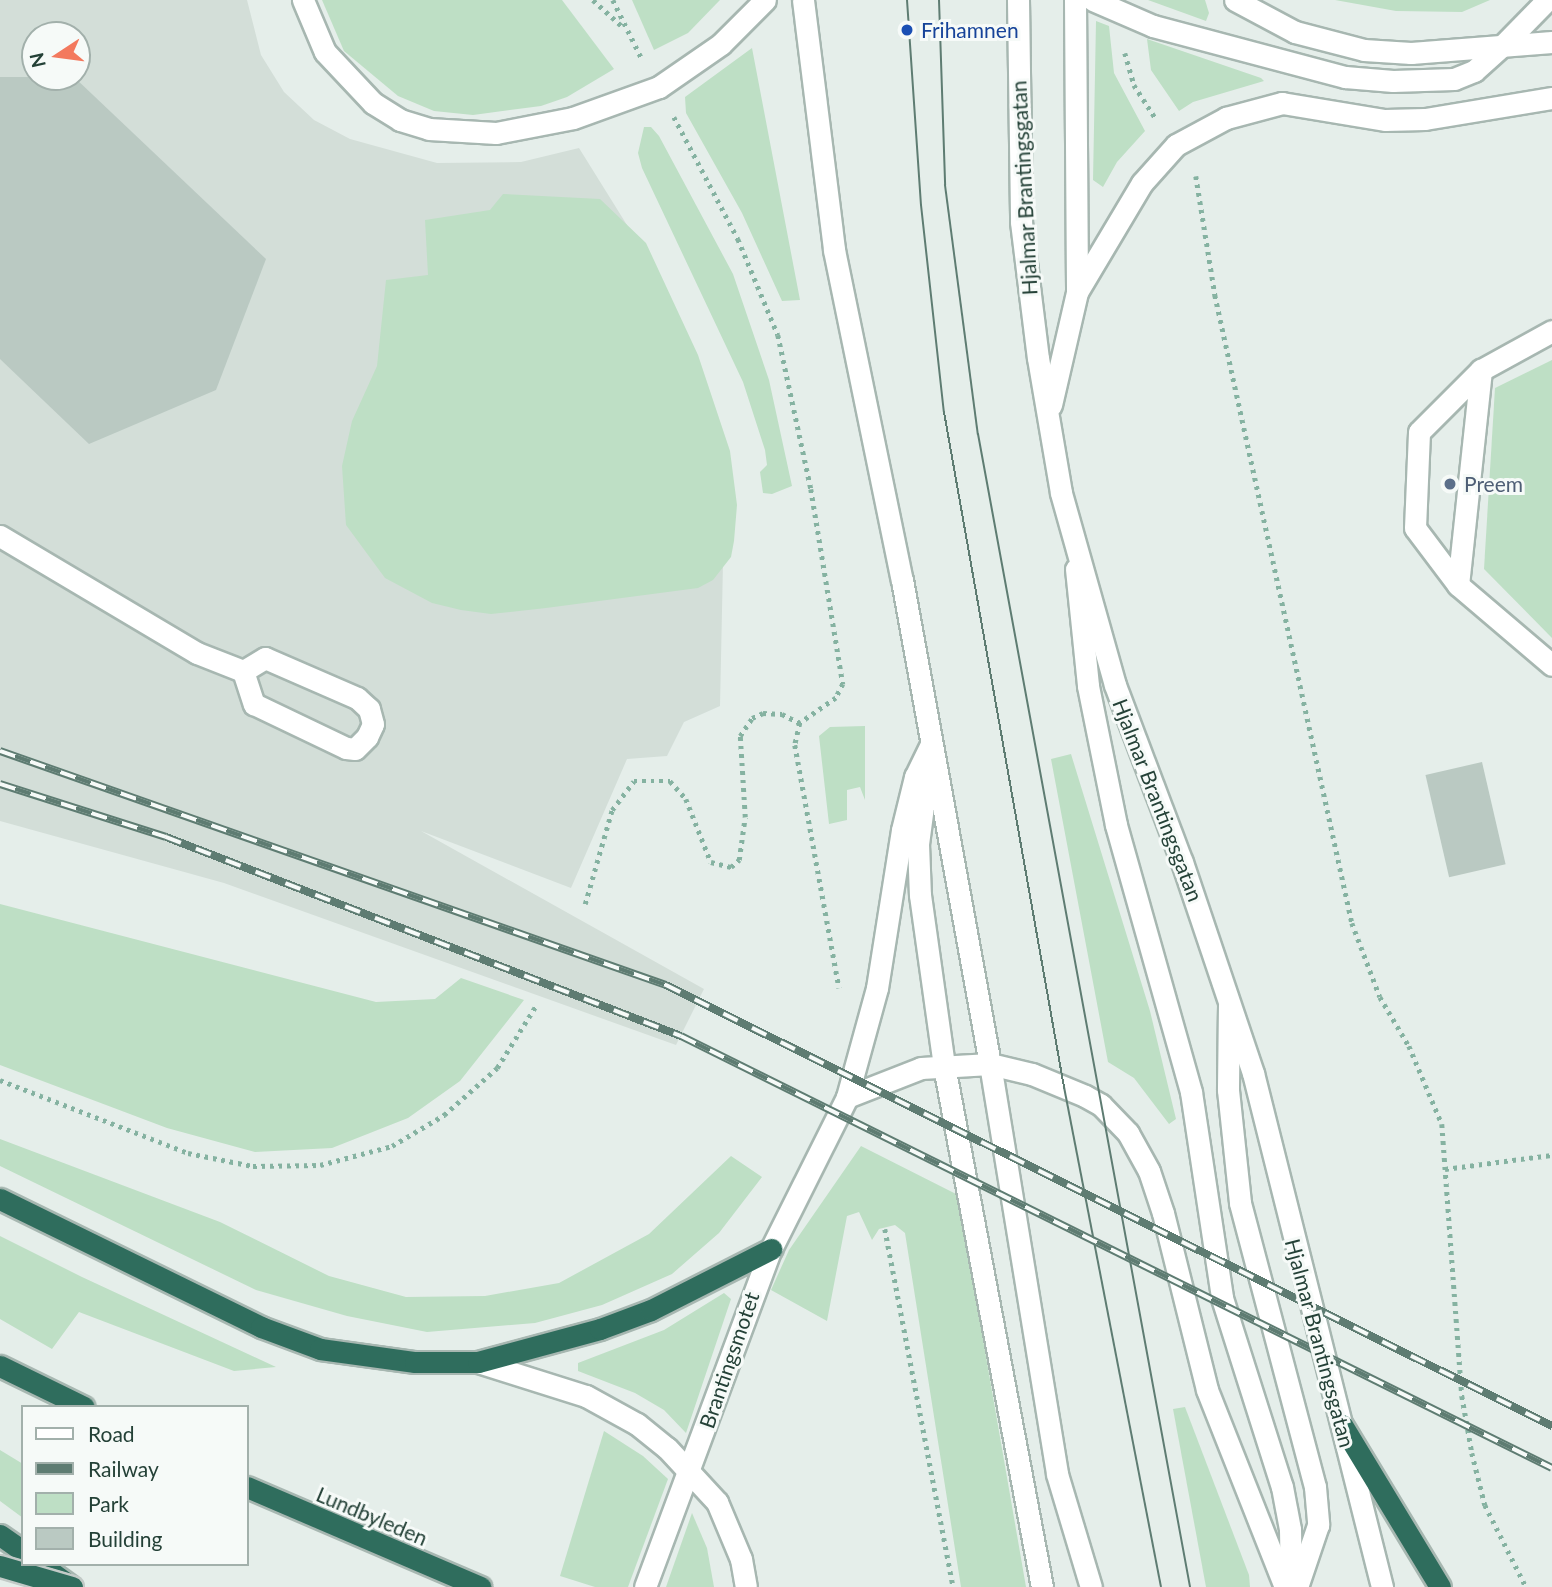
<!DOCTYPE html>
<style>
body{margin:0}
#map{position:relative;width:1552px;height:1587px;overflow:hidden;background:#e5eeea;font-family:Lato,sans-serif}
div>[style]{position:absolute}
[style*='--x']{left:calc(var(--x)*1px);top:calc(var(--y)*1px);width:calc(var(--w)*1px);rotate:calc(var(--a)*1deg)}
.built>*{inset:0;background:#d3ded8}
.green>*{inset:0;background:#bedfc5}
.building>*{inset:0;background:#bac9c2;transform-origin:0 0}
.path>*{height:4.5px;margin-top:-2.25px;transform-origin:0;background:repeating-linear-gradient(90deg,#85b2a1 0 3.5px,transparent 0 8.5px)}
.roads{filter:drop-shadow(2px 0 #a7b7b1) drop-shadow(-2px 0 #a7b7b1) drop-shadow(0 2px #a7b7b1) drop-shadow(0 -2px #a7b7b1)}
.service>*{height:21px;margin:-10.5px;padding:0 10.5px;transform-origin:10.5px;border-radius:10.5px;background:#fff}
.minor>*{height:21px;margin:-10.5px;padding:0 10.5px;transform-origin:10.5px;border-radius:10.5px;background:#fff}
.secondary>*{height:21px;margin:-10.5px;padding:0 10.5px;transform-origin:10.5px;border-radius:10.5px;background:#fff}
.motorway>*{height:21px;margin:-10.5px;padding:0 10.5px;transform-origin:10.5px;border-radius:10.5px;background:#2f6d5d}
.tram>*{height:2px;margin:-1px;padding:0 1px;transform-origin:1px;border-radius:1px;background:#5e7c72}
.rail>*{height:8px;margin-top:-4px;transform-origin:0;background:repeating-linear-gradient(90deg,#f6faf8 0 16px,#5e7c72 0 32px);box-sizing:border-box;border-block:2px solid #5e7c72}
.bridges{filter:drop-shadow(2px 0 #c2cac7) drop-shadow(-2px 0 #c2cac7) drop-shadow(0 2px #c2cac7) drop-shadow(0 -2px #c2cac7)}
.motorway-bridge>*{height:21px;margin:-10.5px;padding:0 10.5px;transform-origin:10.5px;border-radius:10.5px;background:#2f6d5d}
.dots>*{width:19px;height:19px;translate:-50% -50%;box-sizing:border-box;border:4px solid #f6faf8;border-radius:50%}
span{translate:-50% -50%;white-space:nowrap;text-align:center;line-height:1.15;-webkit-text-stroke:6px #f6faf8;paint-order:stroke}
.transit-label{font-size:21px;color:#164399}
.left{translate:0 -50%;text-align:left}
.street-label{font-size:21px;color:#244137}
.service-label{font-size:21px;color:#4e5e75}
.legend{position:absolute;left:21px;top:1405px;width:228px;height:161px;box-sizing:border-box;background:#f6faf8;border:2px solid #a2b0ab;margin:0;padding:9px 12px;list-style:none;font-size:21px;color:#244137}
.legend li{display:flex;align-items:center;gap:14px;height:35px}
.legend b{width:35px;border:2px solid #a2b0ab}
.north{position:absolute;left:21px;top:21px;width:70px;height:70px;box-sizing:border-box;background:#f6faf8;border:2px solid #a2b0ab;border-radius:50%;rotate:257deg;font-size:19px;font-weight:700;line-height:28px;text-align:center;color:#244137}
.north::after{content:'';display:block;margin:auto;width:24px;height:32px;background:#f3795e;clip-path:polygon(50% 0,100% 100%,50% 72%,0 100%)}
</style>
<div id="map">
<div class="built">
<div style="clip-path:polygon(evenodd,0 0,247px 0,261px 55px,284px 92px,314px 120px,350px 139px,437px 163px,521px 162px,579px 148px,655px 270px,723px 563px,720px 706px,684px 722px,667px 756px,627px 759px,571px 888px,421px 831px,704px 989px,676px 1045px,224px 883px,0 821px,0 0,35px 35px,77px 35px,77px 77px,35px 77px,35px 35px)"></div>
</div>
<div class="green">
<div style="clip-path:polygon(322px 0,562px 0,614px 69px,567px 97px,541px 106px,473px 115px,434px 111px,398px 96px,344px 51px)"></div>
<div style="clip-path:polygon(632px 0,720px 0,688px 33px,654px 50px)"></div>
<div style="clip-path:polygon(1148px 0,1205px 0,1209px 13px,1206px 21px)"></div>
<div style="clip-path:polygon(1335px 0,1490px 0,1462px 12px,1396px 11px)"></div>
<div style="clip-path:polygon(1096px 21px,1109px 26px,1114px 73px,1145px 131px,1117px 162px,1103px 187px,1093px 180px)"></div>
<div style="clip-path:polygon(1147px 39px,1261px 78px,1264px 81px,1193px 102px,1179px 111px,1151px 70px)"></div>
<div style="clip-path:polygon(752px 48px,800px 300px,782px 301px,742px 213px,686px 113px,685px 97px)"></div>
<div style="clip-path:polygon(644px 127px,651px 127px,659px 136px,733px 274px,769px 380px,792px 486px,772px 494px,763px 493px,760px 472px,767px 465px,765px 450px,743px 382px,642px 168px,638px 153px)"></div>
<div style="clip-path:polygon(503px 194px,600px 199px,646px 243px,698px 355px,730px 451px,737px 505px,734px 541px,731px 557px,713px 580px,698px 588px,546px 608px,491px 614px,461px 610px,432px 603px,385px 578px,346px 525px,342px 466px,352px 421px,377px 366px,386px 280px,428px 275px,425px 220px,490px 210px)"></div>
<div style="clip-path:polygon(1552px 360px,1552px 638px,1484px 569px,1495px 388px)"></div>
<div style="clip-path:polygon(865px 726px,865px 800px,860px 787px,847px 790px,847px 820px,829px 824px,819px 736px,830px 727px)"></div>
<div style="clip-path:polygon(1071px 754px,1150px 1011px,1176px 1119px,1169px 1124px,1134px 1078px,1108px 1062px,1051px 759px)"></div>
<div style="clip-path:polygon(0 904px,376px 1002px,435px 999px,461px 978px,524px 1000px,460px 1081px,408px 1118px,332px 1148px,255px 1152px,167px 1128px,0 1065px)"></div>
<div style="clip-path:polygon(0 1139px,220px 1222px,329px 1276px,406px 1297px,485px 1296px,559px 1283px,649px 1234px,731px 1156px,762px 1177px,719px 1233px,672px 1274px,602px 1305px,535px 1323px,427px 1332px,347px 1316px,256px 1290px,0 1166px)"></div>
<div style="clip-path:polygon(861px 1146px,958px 1195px,1026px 1587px,961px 1587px,905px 1233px,895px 1225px,879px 1229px,872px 1240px,859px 1212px,847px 1216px,827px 1321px,771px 1290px,789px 1250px)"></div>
<div style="clip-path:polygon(0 1236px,82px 1277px,276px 1367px,234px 1371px,79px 1312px,52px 1349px,0 1319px)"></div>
<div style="clip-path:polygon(724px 1293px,731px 1299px,686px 1433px,664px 1410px,635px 1393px,578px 1371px,578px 1363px,664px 1330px)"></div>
<div style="clip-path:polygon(1185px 1407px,1249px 1575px,1250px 1587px,1206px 1587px,1173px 1409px)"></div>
<div style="clip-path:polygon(604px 1431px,643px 1456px,668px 1479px,628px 1587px,595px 1587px,560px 1576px)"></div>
<div style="clip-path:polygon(0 1450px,23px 1464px,23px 1518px,0 1501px)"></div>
<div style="clip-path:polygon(692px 1513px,707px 1548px,714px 1587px,666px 1587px)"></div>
</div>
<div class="building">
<div style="clip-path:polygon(0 77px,74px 77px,266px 259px,216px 390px,89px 444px,0 359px)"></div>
<div style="left:1482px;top:762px;width:105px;height:58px;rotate:77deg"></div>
</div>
<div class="path">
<div style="--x:593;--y:0;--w:38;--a:42"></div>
<div style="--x:613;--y:0;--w:64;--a:63.8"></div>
<div style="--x:1125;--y:53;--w:33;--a:74"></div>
<div style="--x:1134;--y:85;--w:38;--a:57"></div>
<div style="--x:674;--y:117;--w:138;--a:62.3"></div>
<div style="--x:738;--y:239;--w:104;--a:67.4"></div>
<div style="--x:778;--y:335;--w:157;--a:77.9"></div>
<div style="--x:811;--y:489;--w:198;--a:80.7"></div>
<div style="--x:843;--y:684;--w:16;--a:117"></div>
<div style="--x:836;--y:698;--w:44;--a:145.2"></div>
<div style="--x:800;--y:723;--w:23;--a:103"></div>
<div style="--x:795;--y:745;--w:247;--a:79.7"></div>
<div style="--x:1196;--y:176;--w:121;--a:80.9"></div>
<div style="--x:1215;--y:295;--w:643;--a:77.69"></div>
<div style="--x:1352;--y:923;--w:79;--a:69.3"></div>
<div style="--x:1380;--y:997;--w:57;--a:59.4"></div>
<div style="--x:1409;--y:1046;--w:85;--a:67.1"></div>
<div style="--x:1442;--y:1124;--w:273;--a:85.8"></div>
<div style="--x:1462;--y:1396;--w:58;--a:80"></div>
<div style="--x:1472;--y:1453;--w:54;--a:76"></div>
<div style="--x:1485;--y:1505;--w:92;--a:63.4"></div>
<div style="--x:585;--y:904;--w:98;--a:-74"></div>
<div style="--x:612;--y:810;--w:36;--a:-53"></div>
<div style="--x:634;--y:781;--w:36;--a:0"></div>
<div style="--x:670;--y:781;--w:24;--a:48"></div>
<div style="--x:686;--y:799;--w:68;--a:68.4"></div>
<div style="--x:711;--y:862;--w:21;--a:14"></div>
<div style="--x:731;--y:867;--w:11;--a:-41"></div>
<div style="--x:739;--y:860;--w:43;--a:-82.1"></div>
<div style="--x:745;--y:817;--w:81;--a:-93.5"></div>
<div style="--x:740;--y:736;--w:22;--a:-56"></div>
<div style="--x:752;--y:718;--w:12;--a:-24"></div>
<div style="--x:763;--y:713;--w:19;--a:3"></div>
<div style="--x:782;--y:714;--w:20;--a:27"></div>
<div style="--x:0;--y:1080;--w:202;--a:21.2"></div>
<div style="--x:188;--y:1153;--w:66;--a:11.3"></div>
<div style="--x:253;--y:1166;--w:67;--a:-0.9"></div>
<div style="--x:320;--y:1165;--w:74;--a:-14.8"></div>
<div style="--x:392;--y:1146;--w:61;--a:-30.8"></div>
<div style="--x:444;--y:1115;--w:71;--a:-41.6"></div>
<div style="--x:497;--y:1068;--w:75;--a:-58"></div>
<div style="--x:1445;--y:1169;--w:108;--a:-7.5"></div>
<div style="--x:885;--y:1229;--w:364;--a:79.2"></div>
</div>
<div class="roads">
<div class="service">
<div style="--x:1093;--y:0;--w:65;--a:23.4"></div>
<div style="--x:1153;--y:26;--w:199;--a:14.9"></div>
<div style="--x:1345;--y:77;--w:48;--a:4.8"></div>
<div style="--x:1393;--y:81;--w:61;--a:-1.9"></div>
<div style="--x:1454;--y:79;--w:22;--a:-22"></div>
<div style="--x:1474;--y:71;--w:39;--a:-42"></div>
<div style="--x:1552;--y:331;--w:81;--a:151.2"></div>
<div style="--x:1481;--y:370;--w:216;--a:96.1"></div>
<div style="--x:1458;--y:585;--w:123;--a:40.4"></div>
<div style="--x:0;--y:536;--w:229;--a:30.7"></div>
<div style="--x:197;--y:653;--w:49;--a:21.4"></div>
<div style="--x:243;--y:671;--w:35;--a:72"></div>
<div style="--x:254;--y:704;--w:102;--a:25.6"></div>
<div style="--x:346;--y:748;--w:9;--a:6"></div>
<div style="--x:355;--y:749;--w:17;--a:-45"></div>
<div style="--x:367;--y:737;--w:14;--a:-65"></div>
<div style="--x:373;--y:724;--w:16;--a:-105"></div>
<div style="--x:369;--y:709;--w:16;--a:-137"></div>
<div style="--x:357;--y:698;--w:100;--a:-156.5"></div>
<div style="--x:265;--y:658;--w:26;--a:149"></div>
<div style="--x:1076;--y:569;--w:118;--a:84.1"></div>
<div style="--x:1088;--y:686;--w:142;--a:78.6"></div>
<div style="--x:1116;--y:825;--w:277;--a:74.3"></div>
<div style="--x:1191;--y:1092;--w:208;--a:81.4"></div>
<div style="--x:1222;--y:1298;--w:198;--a:72.4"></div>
<div style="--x:1282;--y:1487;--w:43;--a:79.2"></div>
<div style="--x:1290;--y:1529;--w:58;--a:89"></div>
<div style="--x:1458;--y:585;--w:71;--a:-127"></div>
<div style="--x:1415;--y:528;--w:96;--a:-87.6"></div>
<div style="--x:1419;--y:432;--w:88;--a:-45"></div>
<div style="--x:930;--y:753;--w:92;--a:97.5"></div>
<div style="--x:918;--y:844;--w:51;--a:87.8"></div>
<div style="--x:920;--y:895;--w:173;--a:82"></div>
<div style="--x:944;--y:1066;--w:530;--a:79.35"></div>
<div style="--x:1229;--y:1005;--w:85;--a:90.7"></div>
<div style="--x:1228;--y:1090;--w:114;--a:83.9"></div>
<div style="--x:1240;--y:1203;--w:294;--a:75.2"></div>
<div style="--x:1315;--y:1487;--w:38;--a:85"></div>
<div style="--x:1318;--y:1525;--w:65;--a:108.7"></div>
<div style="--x:478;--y:1362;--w:113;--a:17.5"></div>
<div style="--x:586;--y:1396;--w:58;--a:28.8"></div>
<div style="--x:637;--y:1424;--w:38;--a:39"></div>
<div style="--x:667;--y:1448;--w:74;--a:47.2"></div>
<div style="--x:717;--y:1502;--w:62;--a:67.2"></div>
<div style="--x:741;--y:1559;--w:28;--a:80"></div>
<div style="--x:645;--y:1587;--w:361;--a:-69.6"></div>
</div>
<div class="minor">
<div style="--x:1503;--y:45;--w:63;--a:-45.6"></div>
</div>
<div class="secondary">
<div style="--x:303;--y:0;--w:56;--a:67.1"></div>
<div style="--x:325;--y:52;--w:70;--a:46.7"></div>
<div style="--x:373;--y:103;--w:32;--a:32"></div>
<div style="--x:400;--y:120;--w:30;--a:17"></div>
<div style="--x:429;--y:129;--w:67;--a:3.4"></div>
<div style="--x:496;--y:133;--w:78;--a:-11"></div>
<div style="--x:573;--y:118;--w:91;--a:-19.8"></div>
<div style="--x:659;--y:87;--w:75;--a:-34.7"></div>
<div style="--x:721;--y:44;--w:62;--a:-45"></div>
<div style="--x:803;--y:0;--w:252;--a:82.9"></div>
<div style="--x:834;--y:250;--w:337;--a:78.4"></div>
<div style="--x:902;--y:580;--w:492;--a:79.7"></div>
<div style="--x:990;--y:1064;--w:415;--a:80.7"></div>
<div style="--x:1057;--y:1474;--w:118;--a:73.3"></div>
<div style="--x:1018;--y:0;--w:222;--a:89.2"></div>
<div style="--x:1021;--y:222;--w:137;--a:82.9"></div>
<div style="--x:1038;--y:358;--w:137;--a:80.3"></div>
<div style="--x:1061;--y:493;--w:199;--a:74.3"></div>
<div style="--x:1115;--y:685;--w:189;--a:69.3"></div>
<div style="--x:1182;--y:862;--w:223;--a:71.4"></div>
<div style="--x:1253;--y:1073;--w:530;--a:75.91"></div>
<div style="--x:1075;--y:0;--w:290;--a:89.6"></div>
<div style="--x:1235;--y:0;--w:68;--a:28.1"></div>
<div style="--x:1295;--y:32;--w:71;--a:14.6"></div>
<div style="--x:1364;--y:50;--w:47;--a:3.7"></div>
<div style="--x:1411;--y:53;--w:141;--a:-4.5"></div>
<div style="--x:1051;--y:405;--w:116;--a:-77"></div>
<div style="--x:1077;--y:292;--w:127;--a:-59.2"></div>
<div style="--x:1142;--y:183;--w:51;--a:-48.2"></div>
<div style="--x:1176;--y:145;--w:57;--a:-28.4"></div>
<div style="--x:1226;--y:118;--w:58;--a:-15"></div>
<div style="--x:1282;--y:103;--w:104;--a:9.4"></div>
<div style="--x:1385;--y:120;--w:40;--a:-1.4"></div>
<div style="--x:1425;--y:119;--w:129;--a:-9.4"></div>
<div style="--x:847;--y:1097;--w:79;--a:-21.4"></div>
<div style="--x:921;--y:1068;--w:69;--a:-3.3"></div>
<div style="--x:990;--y:1064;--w:43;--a:13.4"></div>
<div style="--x:1032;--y:1074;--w:57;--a:22.5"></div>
<div style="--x:1085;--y:1096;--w:18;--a:29"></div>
<div style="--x:1101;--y:1105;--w:39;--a:46"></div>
<div style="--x:1128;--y:1133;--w:43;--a:61.1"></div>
<div style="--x:1149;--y:1171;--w:44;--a:71.6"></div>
<div style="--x:1163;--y:1213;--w:182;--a:76"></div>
<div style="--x:1207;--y:1390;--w:212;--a:68.4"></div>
<div style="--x:771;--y:1249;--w:170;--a:-63.4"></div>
<div style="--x:847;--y:1097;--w:113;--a:-74.6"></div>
<div style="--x:877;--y:988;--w:160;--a:-81"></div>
<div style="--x:902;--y:830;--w:55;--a:-76.2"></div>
<div style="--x:915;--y:777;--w:37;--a:-64"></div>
</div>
<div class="motorway">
<div style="--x:0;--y:1199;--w:291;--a:26.1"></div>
<div style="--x:261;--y:1327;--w:63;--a:20.4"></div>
<div style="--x:320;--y:1349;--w:96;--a:7.8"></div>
<div style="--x:415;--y:1362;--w:63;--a:0"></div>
<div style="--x:478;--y:1362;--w:126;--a:-15.1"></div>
<div style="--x:600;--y:1329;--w:54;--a:-20.4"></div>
<div style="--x:651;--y:1310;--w:135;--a:-26.9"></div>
<div style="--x:0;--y:1366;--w:93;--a:26"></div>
<div style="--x:1342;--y:1425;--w:189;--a:58.8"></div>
<div style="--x:247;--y:1487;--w:254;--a:23.2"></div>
<div style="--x:0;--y:1535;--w:28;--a:35"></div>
<div style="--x:40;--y:1564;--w:37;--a:36"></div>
</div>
</div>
<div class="tram">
<div style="--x:907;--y:0;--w:205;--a:86.1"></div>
<div style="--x:921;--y:205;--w:208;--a:83.7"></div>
<div style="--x:944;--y:412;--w:686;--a:79.92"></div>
<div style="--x:1064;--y:1087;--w:509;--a:79.02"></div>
<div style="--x:939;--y:0;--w:185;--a:88.1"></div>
<div style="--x:945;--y:185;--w:251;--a:82.5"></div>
<div style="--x:978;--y:434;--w:1172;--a:79.58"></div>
</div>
<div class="rail">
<div style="--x:0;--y:751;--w:706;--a:19.36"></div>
<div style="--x:666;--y:985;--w:990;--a:26.46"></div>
<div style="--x:0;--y:784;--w:174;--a:17.7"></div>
<div style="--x:166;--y:837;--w:552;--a:21.13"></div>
<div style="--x:681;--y:1036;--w:972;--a:26.38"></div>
</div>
<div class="bridges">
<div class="motorway-bridge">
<div style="--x:0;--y:1566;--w:75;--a:16.3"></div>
</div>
</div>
<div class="dots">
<div style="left:907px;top:30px;background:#1a4fb4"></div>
<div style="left:1450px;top:484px;background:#5c6f8a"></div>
</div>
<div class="transit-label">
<span class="left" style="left:921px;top:30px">Frihamnen</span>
</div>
<div class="street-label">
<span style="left:1024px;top:188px;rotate:-93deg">Hjalmar Brantingsgatan</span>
<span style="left:1158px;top:800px;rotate:69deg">Hjalmar Brantingsgatan</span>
<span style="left:1320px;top:1343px;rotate:75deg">Hjalmar Brantingsgatan</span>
<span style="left:729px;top:1360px;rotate:-71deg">Brantingsmotet</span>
<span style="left:372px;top:1516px;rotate:23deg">Lundbyleden</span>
</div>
<div class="service-label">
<span class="left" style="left:1464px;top:484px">Preem</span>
</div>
<ul class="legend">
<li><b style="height:9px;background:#fff"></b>Road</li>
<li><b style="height:9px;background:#5e7c72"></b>Railway</li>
<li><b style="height:19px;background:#bedfc5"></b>Park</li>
<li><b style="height:19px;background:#bac9c2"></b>Building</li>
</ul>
<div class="north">N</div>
</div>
